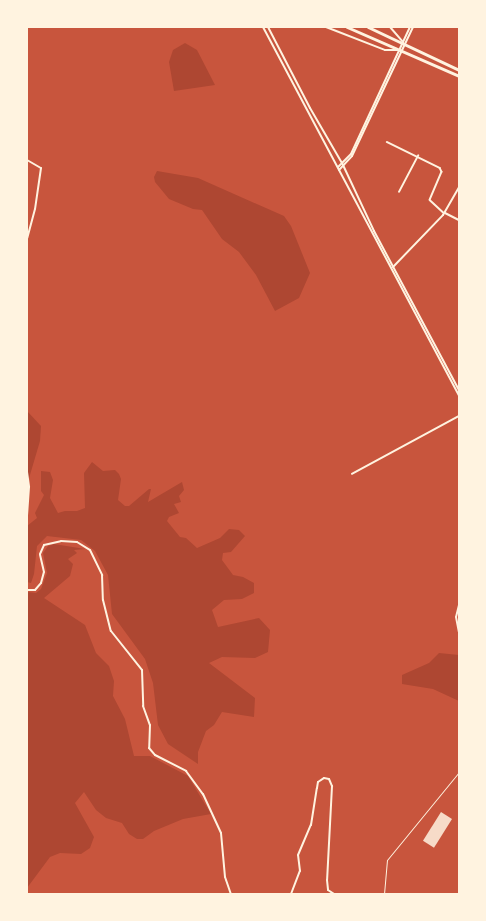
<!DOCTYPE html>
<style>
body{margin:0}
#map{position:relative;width:486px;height:921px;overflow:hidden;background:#c8553d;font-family:"Space Grotesk",sans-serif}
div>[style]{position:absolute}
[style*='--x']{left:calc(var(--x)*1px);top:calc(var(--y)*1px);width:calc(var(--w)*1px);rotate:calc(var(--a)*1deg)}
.green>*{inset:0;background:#ae4732}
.building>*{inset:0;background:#f7dbc8;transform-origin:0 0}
.service>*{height:1px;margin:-0.5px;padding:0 0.5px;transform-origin:0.5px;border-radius:0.5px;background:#fff3e0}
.minor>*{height:1.5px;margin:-0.75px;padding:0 0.75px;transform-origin:0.75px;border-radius:0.75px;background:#fff3e0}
.tertiary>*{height:2px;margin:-1px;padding:0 1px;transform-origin:1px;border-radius:1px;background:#fff3e0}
.trunk>*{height:3px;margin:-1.5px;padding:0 1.5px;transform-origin:1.5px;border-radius:1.5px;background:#fff3e0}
span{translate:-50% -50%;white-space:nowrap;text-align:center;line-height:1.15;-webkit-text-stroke:4.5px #fff3e0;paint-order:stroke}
.frame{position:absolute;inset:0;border:28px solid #fff3e0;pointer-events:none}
</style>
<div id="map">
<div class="green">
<div style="clip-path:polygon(185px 43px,197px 50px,215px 85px,174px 91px,169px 62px,173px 50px)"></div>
<div style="clip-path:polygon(157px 171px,198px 178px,284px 216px,291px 226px,310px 273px,299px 298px,275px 311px,256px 275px,239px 252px,222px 239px,202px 210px,193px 209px,169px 199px,155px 182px,154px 177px)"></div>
<div style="clip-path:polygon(27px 411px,41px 426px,40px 441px,27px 485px)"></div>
<div style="clip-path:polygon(92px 462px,103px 471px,115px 470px,119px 474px,121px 479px,118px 500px,125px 506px,129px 506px,149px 489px,151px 489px,148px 502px,182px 482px,184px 490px,179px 496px,181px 502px,174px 504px,179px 513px,169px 517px,167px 521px,180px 537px,186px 538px,197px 548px,220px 538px,229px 529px,239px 530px,245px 536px,231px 552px,223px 553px,222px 560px,233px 575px,243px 577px,254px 583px,254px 593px,242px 599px,224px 600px,212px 610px,218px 627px,259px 618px,270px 630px,268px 652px,255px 658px,222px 657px,209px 663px,255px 698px,254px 717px,222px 712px,214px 725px,206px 731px,198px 752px,198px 764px,168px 744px,158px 725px,153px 683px,145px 659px,112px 614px,108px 575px,95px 551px,81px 540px,47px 536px,37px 546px,34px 574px,31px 583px,27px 582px,27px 526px,37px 518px,35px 513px,44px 495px,41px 491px,41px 471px,50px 472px,53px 480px,50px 498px,58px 513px,65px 511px,77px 511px,85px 508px,84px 473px)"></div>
<div style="clip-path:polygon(54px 544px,85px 549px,74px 550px,77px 553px,68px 559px,73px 564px,70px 576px,44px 598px,85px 625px,96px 653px,109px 666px,114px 681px,113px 696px,125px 719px,134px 756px,150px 756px,188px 776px,211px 814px,183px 819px,154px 831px,143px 839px,137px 839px,129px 834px,122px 823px,106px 818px,96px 810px,84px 792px,75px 803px,94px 837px,90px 848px,81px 854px,60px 853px,50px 857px,27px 888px,27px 592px,36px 593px,41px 589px,47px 573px,43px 553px,48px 546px)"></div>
<div style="clip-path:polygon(439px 653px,459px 655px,459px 701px,433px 689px,402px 684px,402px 675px,429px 663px)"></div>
</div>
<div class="building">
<div style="left:441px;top:812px;width:13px;height:34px;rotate:32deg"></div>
</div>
<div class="service">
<div style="--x:384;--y:894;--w:34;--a:-85"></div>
<div style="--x:387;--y:860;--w:114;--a:-50.7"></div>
</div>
<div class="minor">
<div style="--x:387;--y:142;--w:59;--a:26.1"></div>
<div style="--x:440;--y:168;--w:4;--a:63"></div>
<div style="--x:442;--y:172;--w:30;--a:113"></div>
<div style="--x:430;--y:200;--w:18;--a:43"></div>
<div style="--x:399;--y:192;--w:41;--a:-62.2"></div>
<div style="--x:352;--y:474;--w:122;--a:-28.5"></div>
</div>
<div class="tertiary">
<div style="--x:263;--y:27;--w:418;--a:62"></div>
<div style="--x:268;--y:27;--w:91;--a:62.6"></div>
<div style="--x:310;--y:108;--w:66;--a:59.9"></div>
<div style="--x:343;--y:165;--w:73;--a:64.8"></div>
<div style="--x:374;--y:231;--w:180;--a:61.9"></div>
<div style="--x:326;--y:27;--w:63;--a:21.3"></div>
<div style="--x:385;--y:50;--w:12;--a:0"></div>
<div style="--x:390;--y:27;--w:20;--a:49"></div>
<div style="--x:27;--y:160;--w:16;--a:30"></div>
<div style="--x:41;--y:168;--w:41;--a:98.3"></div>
<div style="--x:35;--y:209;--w:30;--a:105"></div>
<div style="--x:338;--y:167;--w:18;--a:-45"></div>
<div style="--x:351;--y:154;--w:140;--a:-65.1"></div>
<div style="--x:339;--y:170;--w:19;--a:-47"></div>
<div style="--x:352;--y:156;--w:143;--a:-64.7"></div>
<div style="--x:445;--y:213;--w:16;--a:27"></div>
<div style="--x:393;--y:267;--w:72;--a:-46.1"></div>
<div style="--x:443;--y:215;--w:32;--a:-60"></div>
<div style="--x:27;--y:472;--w:15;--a:82"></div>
<div style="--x:29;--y:487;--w:28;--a:94"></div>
<div style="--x:27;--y:590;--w:8;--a:0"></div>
<div style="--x:35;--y:590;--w:9;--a:-49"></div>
<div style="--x:41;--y:583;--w:11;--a:-75"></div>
<div style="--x:44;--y:572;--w:18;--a:-103"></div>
<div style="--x:40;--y:554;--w:10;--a:-66"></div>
<div style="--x:44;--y:545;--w:17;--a:-13"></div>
<div style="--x:61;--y:541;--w:16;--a:4"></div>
<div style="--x:77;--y:542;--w:15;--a:32"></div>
<div style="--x:90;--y:550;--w:28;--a:64"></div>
<div style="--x:102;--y:575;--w:25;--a:88"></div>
<div style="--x:103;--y:600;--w:32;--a:76"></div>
<div style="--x:111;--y:631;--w:50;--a:51.5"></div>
<div style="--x:142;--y:670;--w:36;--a:88"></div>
<div style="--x:143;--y:706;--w:20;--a:70"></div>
<div style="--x:150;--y:725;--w:23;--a:92"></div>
<div style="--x:149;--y:748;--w:9;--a:49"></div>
<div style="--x:155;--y:755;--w:35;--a:27"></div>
<div style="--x:186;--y:771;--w:29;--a:54"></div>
<div style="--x:203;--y:794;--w:43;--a:65.2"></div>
<div style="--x:221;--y:833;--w:44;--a:84.8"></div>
<div style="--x:225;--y:877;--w:18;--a:71"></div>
<div style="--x:459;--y:605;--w:12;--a:104"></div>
<div style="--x:456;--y:617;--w:15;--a:79"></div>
<div style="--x:291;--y:894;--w:25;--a:-69"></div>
<div style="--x:300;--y:871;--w:16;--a:-97"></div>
<div style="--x:298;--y:855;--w:33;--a:-67"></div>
<div style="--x:311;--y:825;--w:37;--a:-81"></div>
<div style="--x:317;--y:788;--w:6;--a:-81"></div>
<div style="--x:318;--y:782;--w:7;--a:-34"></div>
<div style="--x:324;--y:778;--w:5;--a:11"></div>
<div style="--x:329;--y:779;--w:8;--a:67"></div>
<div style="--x:332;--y:786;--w:94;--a:93"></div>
<div style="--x:327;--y:880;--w:10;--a:84"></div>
<div style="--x:328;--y:890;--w:7;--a:34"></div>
</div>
<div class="trunk">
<div style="--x:347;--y:27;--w:122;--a:23.6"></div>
<div style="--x:368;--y:27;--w:101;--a:25.3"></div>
</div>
<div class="frame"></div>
</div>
